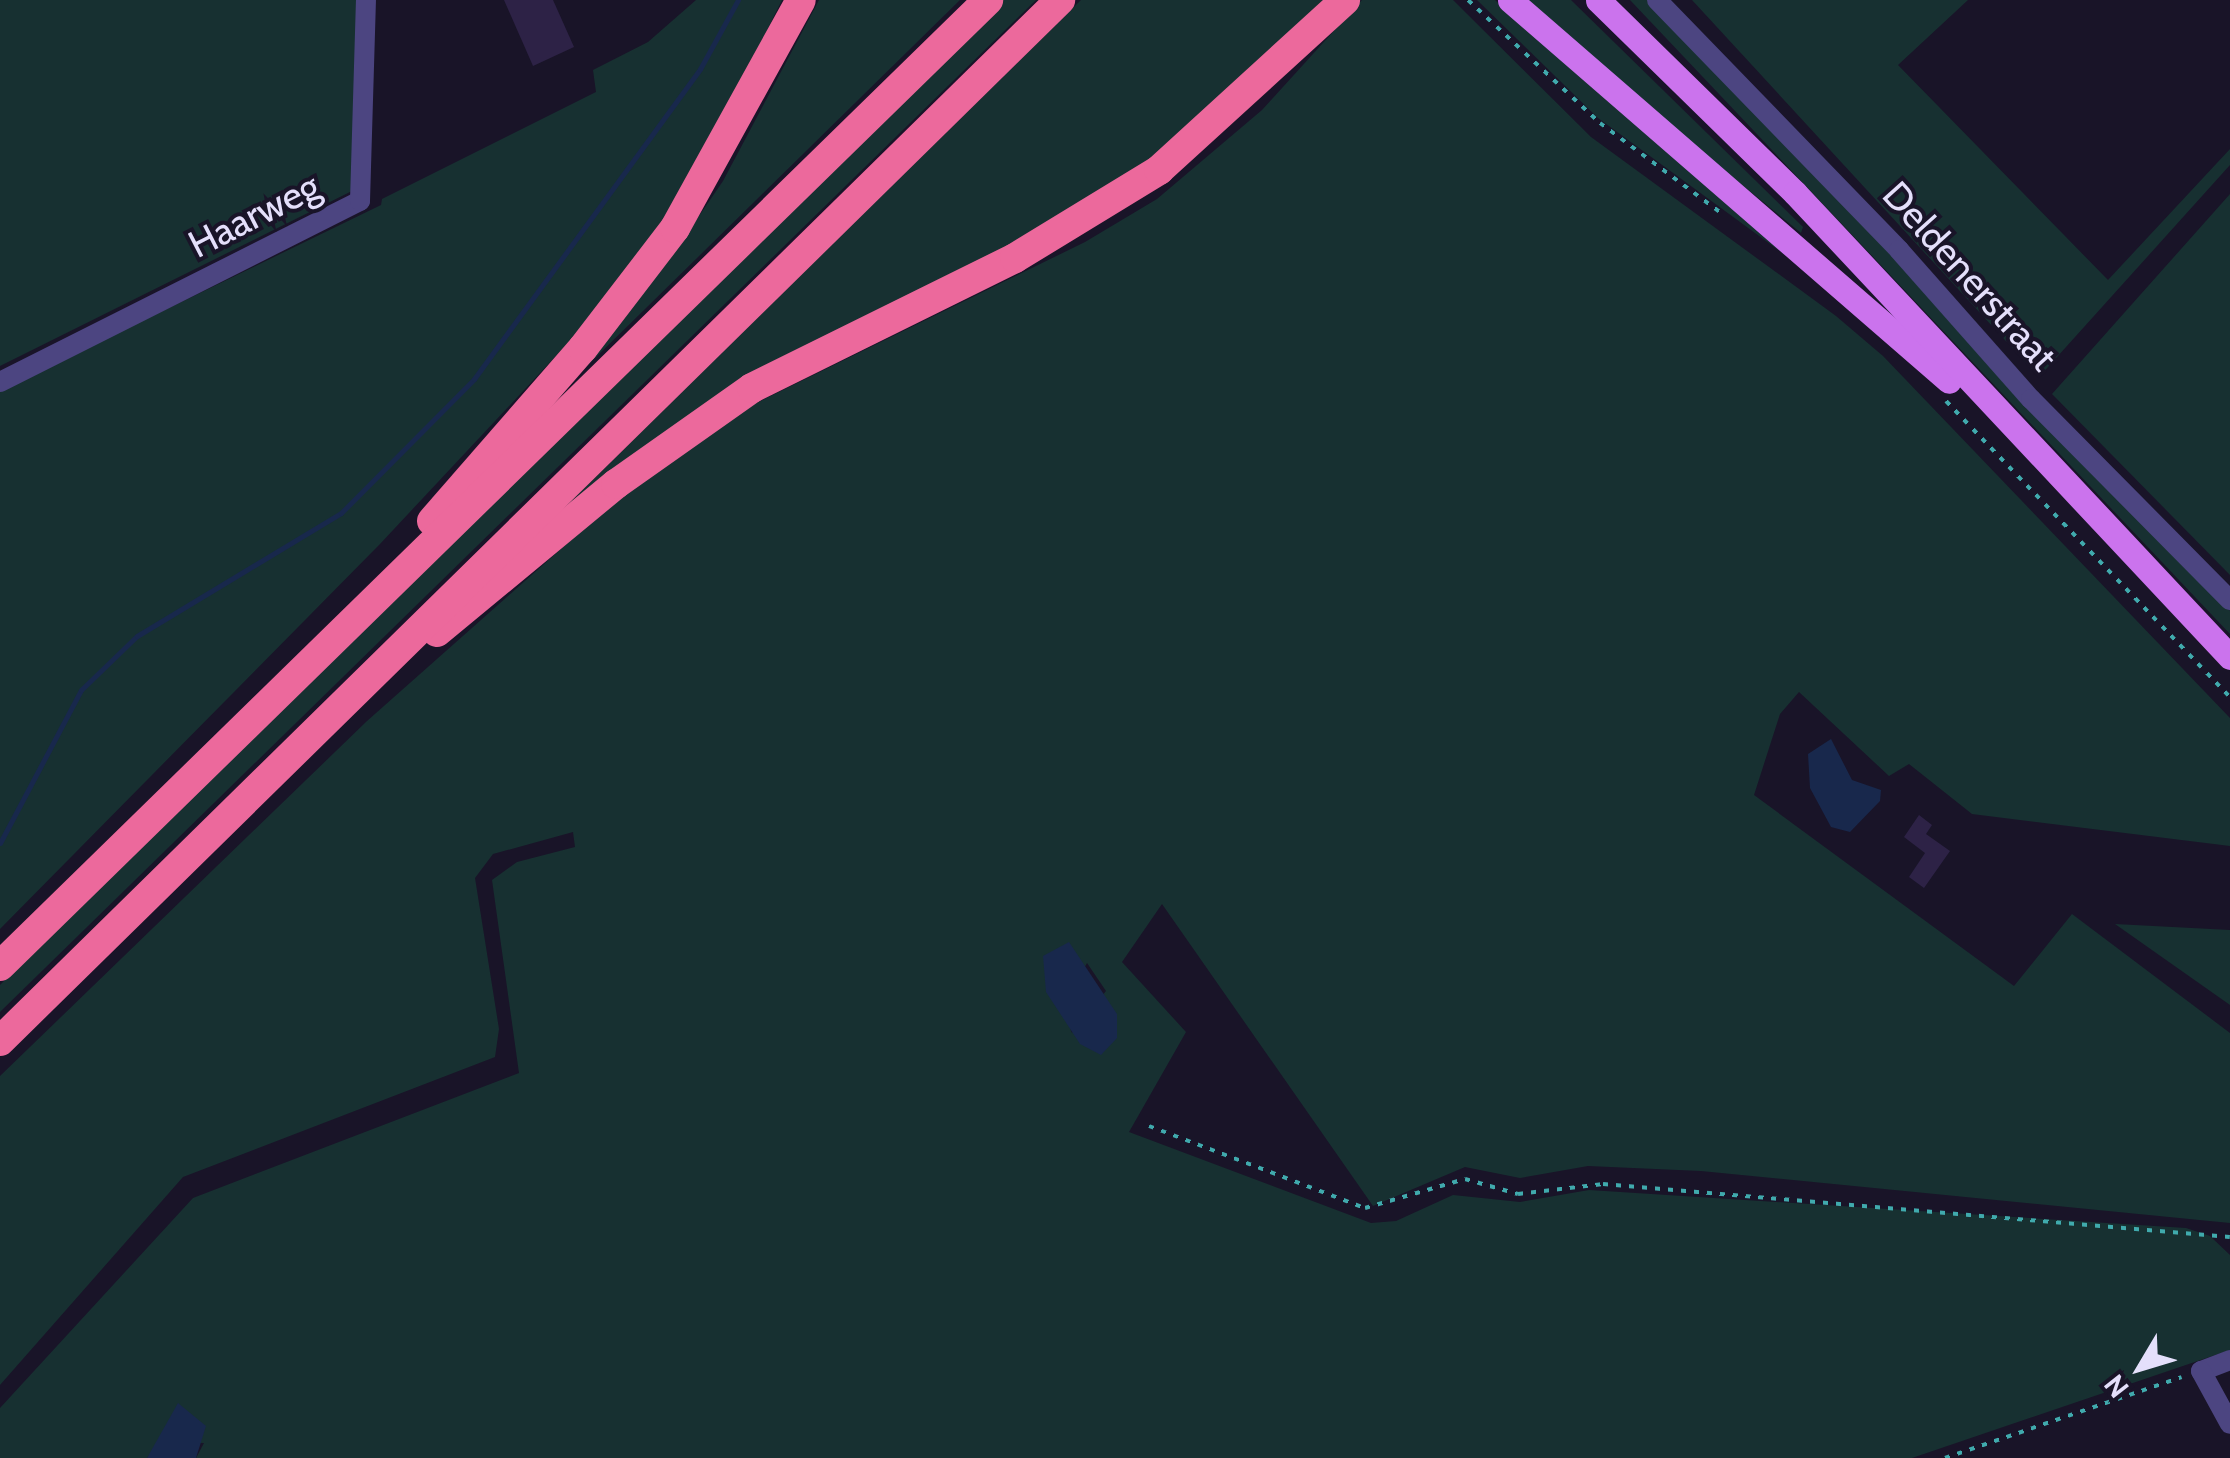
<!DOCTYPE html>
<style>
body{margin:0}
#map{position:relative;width:2230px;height:1458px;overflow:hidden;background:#191428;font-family:Cabin,sans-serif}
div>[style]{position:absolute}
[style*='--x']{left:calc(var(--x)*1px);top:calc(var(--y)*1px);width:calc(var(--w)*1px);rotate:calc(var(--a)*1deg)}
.green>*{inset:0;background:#173031}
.water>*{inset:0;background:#18284c}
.stream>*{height:5px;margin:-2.5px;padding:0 2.5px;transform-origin:2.5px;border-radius:2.5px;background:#18284c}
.building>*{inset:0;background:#2d2246}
.path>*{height:4px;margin-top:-2px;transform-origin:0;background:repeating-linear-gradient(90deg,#40aaad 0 5px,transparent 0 13px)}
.street>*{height:20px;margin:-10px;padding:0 10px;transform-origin:10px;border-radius:10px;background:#4c4581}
.primary>*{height:25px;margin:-12.5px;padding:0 12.5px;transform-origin:12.5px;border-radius:12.5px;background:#cb73ed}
.highway>*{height:30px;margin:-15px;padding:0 15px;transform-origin:15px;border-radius:15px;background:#ec699c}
span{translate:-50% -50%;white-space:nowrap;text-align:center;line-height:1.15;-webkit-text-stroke:8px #191428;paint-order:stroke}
.street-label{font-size:38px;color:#e4dffb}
.north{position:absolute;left:2090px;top:1318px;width:100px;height:100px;-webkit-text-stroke:8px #191428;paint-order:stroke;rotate:232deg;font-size:28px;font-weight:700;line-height:40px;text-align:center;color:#e4dffb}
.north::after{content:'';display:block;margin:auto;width:35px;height:45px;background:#e4dffb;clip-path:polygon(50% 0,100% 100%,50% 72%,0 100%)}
</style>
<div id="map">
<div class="green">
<div style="clip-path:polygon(0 0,364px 0,358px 188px,0 366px)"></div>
<div style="clip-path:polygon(696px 0,782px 0,703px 159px,650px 240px,582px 328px,380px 544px,0 929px,0 390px,381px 205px,382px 199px,596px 92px,593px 70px,648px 42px)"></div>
<div style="clip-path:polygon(819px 0,960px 0,537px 415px,666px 264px,723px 181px)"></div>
<div style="clip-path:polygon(998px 0,1036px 0,0 1012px,0 985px)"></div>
<div style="clip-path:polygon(1081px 0,1333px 0,1178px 143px,552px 520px)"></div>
<div style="clip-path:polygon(evenodd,1362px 0,1453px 0,1591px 137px,1836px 316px,1883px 356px,2230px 718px,2230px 846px,1972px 814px,1909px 764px,1889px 776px,1799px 692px,1780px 714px,1754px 795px,2014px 986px,2072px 914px,2230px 1033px,2230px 1223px,1701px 1171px,1588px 1166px,1520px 1178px,1465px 1167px,1373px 1206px,1162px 904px,1122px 962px,1186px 1032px,1129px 1132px,1371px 1223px,1396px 1221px,1453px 1195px,1520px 1202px,1589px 1190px,2186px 1228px,2210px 1236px,2230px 1255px,2230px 1350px,1912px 1458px,196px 1458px,204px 1443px,159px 1442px,147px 1458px,0 1458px,0 1408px,193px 1198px,519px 1073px,492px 880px,517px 862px,575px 847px,573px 832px,493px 854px,475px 878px,499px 1029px,495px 1057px,183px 1177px,0 1385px,0 1076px,367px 721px,606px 509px,738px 412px,1085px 242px,1157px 199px,1262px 110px,1362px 0,1087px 963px,1106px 991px,1072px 1033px,1062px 1008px,1087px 963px)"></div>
<div style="clip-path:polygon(1477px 0,1495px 0,1796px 263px,1598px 118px)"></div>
<div style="clip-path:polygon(1516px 0,1571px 0,1803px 227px,1801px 233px)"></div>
<div style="clip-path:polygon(1630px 0,1650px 0,1819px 173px,2008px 382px,2230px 611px,2230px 634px)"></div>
<div style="clip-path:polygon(1692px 0,1968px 0,1898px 65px,2108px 280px,2230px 149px,2230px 165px,2039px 377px)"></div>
<div style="clip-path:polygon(2230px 194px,2230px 575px,2052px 394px)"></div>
<div style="clip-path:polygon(2115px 924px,2230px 930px,2230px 1005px)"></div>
</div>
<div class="water">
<div style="clip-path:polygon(1831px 739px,1852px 780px,1881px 790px,1880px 801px,1850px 832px,1831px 827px,1810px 788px,1808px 754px)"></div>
<div style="clip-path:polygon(1069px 942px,1117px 1014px,1117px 1038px,1101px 1055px,1080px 1044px,1046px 992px,1043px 956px)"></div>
<div style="clip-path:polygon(178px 1403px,206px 1426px,196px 1458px,147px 1458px)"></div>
</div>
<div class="stream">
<div style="--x:0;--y:843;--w:173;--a:-62.1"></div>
<div style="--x:81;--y:690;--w:78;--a:-44"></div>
<div style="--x:137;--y:636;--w:238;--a:-31.1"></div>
<div style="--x:341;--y:513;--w:189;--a:-45.2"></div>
<div style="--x:474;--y:379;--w:384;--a:-53.9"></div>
<div style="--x:700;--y:69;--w:79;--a:-61.2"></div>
</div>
<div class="building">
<div style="clip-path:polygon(504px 0,553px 0,574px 47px,533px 66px)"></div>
<div style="clip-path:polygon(1919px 815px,1932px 825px,1926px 834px,1950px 851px,1924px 888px,1909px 877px,1925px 853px,1904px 837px)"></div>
</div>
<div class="path">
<div style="--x:1468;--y:0;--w:180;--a:43"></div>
<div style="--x:1600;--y:123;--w:149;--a:36.6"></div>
<div style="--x:1946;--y:401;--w:410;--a:46.2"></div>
<div style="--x:1149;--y:1126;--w:231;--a:20.8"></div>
<div style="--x:1365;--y:1208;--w:104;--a:-16.2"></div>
<div style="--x:1465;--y:1179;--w:55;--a:15.8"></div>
<div style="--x:1518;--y:1194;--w:86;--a:-6.7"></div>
<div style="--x:1603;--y:1184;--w:629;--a:4.83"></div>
<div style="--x:1945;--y:1458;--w:250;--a:-18.9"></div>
</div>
<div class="street">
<div style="--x:1657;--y:0;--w:348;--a:45.9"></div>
<div style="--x:1899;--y:250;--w:199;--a:48.5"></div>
<div style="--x:2031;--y:399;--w:283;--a:45.3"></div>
<div style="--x:0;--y:382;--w:403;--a:-26.7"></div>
<div style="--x:360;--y:201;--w:201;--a:-88.3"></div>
<div style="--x:2230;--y:1360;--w:31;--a:159"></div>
<div style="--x:2201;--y:1371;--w:60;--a:61.3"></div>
</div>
<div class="primary">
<div style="--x:1510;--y:0;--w:581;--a:40.95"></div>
<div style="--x:1598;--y:0;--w:276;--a:44.4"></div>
<div style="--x:1795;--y:193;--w:636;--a:46.85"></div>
</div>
<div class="highway">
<div style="--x:432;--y:521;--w:230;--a:-48.9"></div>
<div style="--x:583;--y:348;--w:151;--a:-52.5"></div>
<div style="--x:675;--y:228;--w:260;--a:-61.1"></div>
<div style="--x:437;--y:632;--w:232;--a:-39.6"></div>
<div style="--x:616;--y:484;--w:166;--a:-35.2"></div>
<div style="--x:752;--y:388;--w:293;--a:-26.3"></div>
<div style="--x:1015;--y:258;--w:169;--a:-31.4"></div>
<div style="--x:1159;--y:170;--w:252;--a:-42.4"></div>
<div style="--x:0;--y:966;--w:1382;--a:-44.35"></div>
<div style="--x:0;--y:1041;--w:1486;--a:-44.48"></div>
</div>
<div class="street-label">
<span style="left:254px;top:215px;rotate:-27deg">Haarweg</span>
<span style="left:1970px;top:276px;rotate:48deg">Deldenerstraat</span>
</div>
<div class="north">N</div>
</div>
